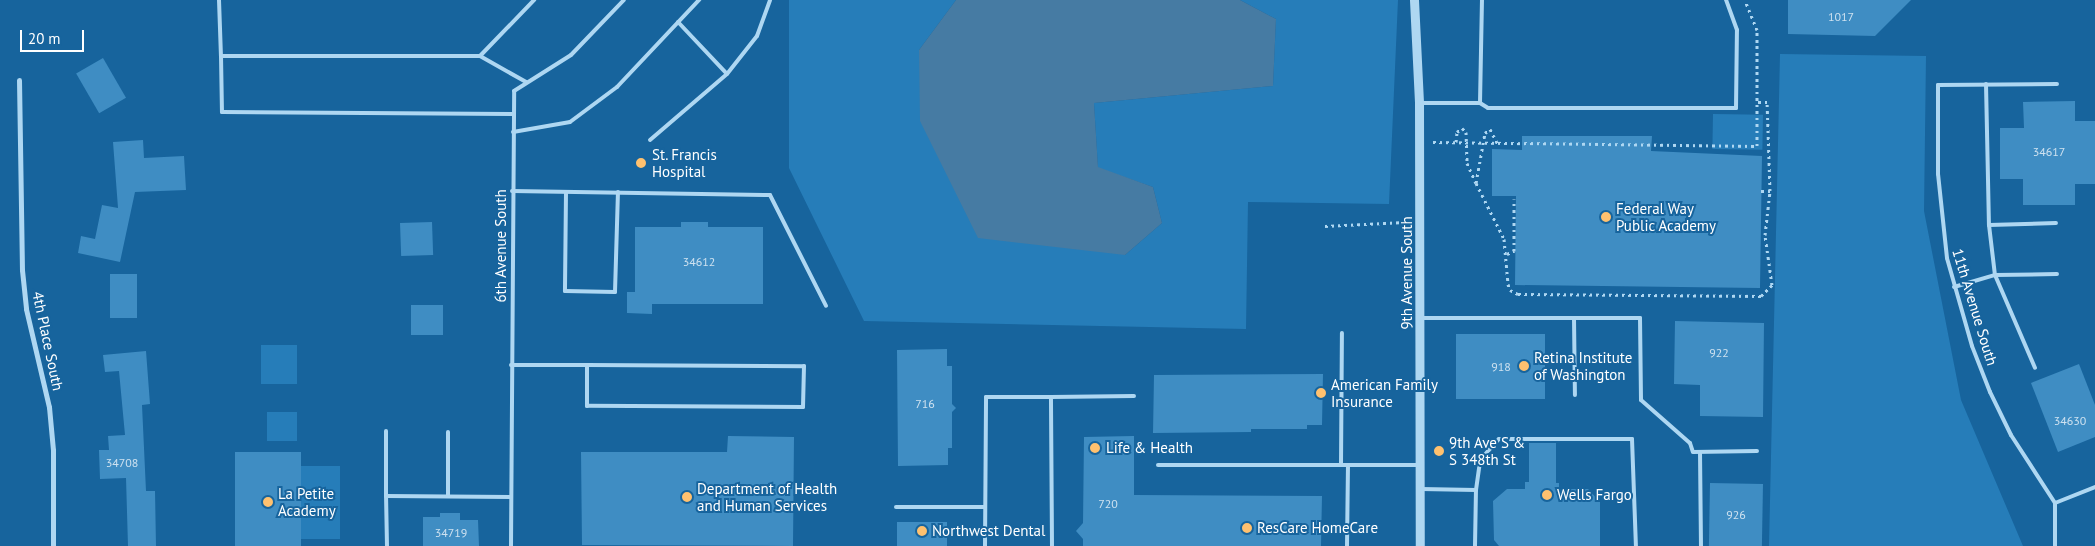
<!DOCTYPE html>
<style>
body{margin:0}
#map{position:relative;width:2095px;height:546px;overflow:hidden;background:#17649d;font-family:"PT Sans",sans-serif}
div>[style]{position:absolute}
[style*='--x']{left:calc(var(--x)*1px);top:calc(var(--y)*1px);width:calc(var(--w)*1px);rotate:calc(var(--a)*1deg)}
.green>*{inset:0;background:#267db9;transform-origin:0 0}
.water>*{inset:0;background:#467ba3}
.building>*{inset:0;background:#3f8dc3;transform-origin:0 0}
.path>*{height:3px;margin-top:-1.5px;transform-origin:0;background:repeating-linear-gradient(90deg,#aed7f2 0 2.5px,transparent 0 6.5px)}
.service>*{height:4px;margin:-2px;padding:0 2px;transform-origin:2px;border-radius:2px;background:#aed7f2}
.minor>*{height:5px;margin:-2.5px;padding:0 2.5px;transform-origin:2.5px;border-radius:2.5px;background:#aed7f2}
.tertiary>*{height:9px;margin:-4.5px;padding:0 4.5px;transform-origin:4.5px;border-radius:4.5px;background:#aed7f2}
.dots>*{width:14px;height:14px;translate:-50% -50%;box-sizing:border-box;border:2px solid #17649d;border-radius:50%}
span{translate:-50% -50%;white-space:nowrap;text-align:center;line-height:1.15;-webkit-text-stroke:4px #17649d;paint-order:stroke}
.number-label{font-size:12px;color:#cfe2f0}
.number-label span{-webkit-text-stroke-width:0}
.poi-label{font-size:15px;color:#fff}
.left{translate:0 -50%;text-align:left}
.street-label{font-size:15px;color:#fff}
.scale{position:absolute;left:20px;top:30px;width:64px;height:22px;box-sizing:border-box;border:2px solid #fff;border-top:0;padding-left:6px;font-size:15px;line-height:18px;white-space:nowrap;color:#fff;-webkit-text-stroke:4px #17649d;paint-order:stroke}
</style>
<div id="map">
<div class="green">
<div style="clip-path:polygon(789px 0,956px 0,919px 50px,1125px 255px,1162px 223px,1153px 187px,1098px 168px,1094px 103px,1273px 86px,1276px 19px,1240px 0,1398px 0,1389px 204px,1248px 202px,1246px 329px,864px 321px,789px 168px)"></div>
<div style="clip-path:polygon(1780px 54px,1926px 56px,1924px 211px,1961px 400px,2023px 546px,1769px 546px)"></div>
<div style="left:1713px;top:114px;width:50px;height:35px;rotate:1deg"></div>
<div style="left:261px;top:345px;width:36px;height:39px"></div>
<div style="left:267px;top:412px;width:30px;height:29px"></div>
<div style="left:301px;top:466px;width:39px;height:73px"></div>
</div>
<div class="water">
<div style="clip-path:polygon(956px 0,1240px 0,1276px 19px,1273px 86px,1094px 103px,1098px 167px,1153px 187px,1162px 223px,1125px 255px,978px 238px,920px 121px,919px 50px)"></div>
</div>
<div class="building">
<div style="clip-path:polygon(1788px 0,1911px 0,1875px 36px,1788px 34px)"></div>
<div style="left:103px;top:58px;width:46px;height:31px;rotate:60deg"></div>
<div style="clip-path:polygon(2075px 101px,2075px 121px,2095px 121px,2095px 184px,2075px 184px,2075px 205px,2023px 205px,2023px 179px,2000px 179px,2000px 128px,2024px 128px,2023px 102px)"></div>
<div style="clip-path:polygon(1522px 136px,1652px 136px,1651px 151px,1762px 156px,1760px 288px,1515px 285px,1516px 196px,1492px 196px,1492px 149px,1522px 150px)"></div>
<div style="clip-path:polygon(143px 140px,144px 158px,184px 156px,186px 190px,135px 192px,120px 262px,78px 253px,81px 236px,95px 239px,102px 205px,118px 208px,113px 142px)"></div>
<div style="left:432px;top:222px;width:33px;height:32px;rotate:88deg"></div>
<div style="clip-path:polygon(681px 222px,708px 222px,708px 227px,763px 227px,763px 304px,652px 304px,652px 314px,627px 313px,627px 292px,635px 292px,635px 227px,681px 227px)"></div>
<div style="left:110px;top:274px;width:27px;height:44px"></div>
<div style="left:411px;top:305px;width:32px;height:30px"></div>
<div style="clip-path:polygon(1675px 321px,1764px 323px,1763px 417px,1700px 416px,1700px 385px,1674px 384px)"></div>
<div style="left:1545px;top:334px;width:65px;height:89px;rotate:90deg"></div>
<div style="clip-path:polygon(947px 349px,947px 366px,952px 366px,952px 404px,956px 408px,952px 412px,952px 448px,948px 448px,948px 465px,898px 466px,897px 350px)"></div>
<div style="clip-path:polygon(146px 351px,150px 404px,142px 405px,146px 491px,155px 491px,156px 546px,128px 546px,126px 478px,100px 479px,99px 450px,109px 450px,108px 436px,125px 435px,119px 371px,105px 372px,103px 355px)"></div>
<div style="clip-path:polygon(2079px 364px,2095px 405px,2095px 437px,2058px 452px,2031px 383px)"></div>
<div style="clip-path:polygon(1323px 374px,1322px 425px,1307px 425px,1307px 429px,1251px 429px,1251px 432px,1153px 433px,1154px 375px)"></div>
<div style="clip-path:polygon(728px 436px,794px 437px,793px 546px,582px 545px,581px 452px,727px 452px)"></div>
<div style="clip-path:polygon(1134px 436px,1134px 495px,1322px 496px,1321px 546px,1083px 546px,1083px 539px,1076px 531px,1083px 523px,1084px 437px)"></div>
<div style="clip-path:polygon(1529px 443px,1556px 443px,1556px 483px,1559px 483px,1559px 489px,1588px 489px,1600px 502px,1600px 546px,1499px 546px,1494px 540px,1493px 501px,1507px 489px,1525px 489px,1525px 482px,1529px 482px)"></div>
<div style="left:235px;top:452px;width:66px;height:94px"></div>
<div style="left:1710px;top:483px;width:53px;height:63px;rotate:1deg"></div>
<div style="clip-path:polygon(440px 513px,460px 513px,460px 520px,478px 520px,479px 546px,423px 546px,423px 517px,440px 517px)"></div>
<div style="left:897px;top:522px;width:50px;height:24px"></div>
</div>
<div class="path">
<div style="--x:1433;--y:142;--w:324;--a:0.7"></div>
<div style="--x:1757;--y:146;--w:116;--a:-90"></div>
<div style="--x:1757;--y:30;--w:32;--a:-112"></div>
<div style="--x:1456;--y:142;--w:10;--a:-84"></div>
<div style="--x:1457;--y:132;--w:6;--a:-39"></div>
<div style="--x:1462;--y:128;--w:6;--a:45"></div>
<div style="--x:1466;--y:132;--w:31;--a:88"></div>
<div style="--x:1467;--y:163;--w:22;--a:66"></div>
<div style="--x:1476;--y:183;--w:51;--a:-79.8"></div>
<div style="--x:1485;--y:133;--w:6;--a:-39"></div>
<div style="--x:1490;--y:129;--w:16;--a:63"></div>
<div style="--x:1476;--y:183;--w:63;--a:63.4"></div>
<div style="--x:1504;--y:239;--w:45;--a:84.9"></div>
<div style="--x:1508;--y:284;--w:6;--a:72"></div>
<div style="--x:1510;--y:290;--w:9;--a:27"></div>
<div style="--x:1518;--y:294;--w:243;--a:0.5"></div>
<div style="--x:1761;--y:296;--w:16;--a:-45"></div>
<div style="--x:1772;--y:285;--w:50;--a:-98"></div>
<div style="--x:1765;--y:235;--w:44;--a:-83.5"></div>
<div style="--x:1770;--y:191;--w:89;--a:-91.9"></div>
<div style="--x:1767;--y:102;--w:10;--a:180"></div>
<div style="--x:1761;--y:191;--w:9;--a:0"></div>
<div style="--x:1325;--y:226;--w:80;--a:-2.9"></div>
<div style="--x:1507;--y:254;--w:8;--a:-23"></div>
<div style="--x:1514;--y:251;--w:52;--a:-90"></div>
</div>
<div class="service">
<div style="--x:219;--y:0;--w:56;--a:88"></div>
<div style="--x:221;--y:56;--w:259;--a:0"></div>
<div style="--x:480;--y:56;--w:53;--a:29.5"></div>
<div style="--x:678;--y:22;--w:71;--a:46.7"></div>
<div style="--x:727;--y:74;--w:48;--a:-51.7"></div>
<div style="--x:757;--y:36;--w:38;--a:-70"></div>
<div style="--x:221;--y:56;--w:56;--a:89"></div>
<div style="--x:222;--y:112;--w:292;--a:0.4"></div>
<div style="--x:480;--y:56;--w:78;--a:-46"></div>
<div style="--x:1986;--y:84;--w:141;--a:88.8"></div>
<div style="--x:1989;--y:225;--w:67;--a:-1.7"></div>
<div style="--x:1420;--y:103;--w:60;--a:0"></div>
<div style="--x:1480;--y:103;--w:9;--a:32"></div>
<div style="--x:1488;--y:108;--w:248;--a:0"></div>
<div style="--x:1736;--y:108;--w:78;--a:-89.3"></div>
<div style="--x:1737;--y:30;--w:32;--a:-110"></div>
<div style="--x:1480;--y:103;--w:103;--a:-88.9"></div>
<div style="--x:513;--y:132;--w:58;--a:-10"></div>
<div style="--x:570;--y:122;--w:59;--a:-36.7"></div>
<div style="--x:617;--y:87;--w:120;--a:-46.7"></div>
<div style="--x:650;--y:140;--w:101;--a:-40.6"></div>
<div style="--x:512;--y:191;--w:258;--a:0.9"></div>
<div style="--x:770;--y:195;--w:124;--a:63.2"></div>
<div style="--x:566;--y:192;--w:99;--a:90.6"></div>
<div style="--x:565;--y:291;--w:50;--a:1.1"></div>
<div style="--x:615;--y:292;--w:100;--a:-88.3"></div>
<div style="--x:1989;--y:225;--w:50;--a:83.2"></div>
<div style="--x:1995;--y:275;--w:62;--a:-0.9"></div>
<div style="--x:1954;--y:287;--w:43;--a:-16.3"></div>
<div style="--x:1995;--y:275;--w:101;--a:66.7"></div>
<div style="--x:1421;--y:318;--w:219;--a:0"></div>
<div style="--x:1640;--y:318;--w:82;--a:89.3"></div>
<div style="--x:1641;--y:400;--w:65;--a:41.3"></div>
<div style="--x:1690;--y:443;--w:9;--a:72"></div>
<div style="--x:1693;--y:452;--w:64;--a:-0.9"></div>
<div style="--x:1574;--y:318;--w:77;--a:89.3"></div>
<div style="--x:511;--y:365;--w:76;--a:0"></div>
<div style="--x:587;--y:365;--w:217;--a:0.3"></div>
<div style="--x:804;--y:366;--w:41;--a:91.4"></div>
<div style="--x:803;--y:407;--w:216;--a:-179.7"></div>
<div style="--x:587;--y:406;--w:41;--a:-90"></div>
<div style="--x:386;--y:431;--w:65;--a:90"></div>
<div style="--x:448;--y:432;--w:64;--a:90"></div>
<div style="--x:1700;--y:452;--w:94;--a:89.4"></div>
<div style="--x:1158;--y:465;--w:261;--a:0"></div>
<div style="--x:1341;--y:465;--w:132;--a:-89.6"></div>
<div style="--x:1421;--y:489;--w:55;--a:1"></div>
<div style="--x:2055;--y:503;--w:43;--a:-21.8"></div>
<div style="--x:896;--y:507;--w:89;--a:0"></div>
<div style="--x:387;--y:546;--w:50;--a:-91.1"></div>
<div style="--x:386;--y:496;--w:125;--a:0.5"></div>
<div style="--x:511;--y:546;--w:455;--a:-89.6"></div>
<div style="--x:514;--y:91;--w:67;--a:-32.3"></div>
<div style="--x:571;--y:55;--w:76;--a:-46.1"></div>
<div style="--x:985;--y:546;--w:149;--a:-89.6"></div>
<div style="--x:986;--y:397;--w:65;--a:0"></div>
<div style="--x:1052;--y:546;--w:149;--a:-90.4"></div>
<div style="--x:1051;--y:397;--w:83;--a:-0.7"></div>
<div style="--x:1347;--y:546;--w:81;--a:-89.3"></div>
<div style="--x:1475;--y:546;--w:56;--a:-89"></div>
<div style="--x:1476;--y:490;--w:30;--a:-82"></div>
<div style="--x:1480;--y:460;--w:28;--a:-48"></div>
<div style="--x:1499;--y:439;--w:133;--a:0"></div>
<div style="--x:1632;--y:439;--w:107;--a:87.9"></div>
<div style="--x:2055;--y:546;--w:43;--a:-90"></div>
<div style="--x:2055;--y:503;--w:81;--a:-122.9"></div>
<div style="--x:2011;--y:435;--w:48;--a:-116"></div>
<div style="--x:1990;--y:392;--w:49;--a:-111.4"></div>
<div style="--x:1972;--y:346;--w:91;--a:-105.9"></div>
<div style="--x:1947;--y:258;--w:84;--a:-96.1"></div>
<div style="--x:1938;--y:174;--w:89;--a:-90"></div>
<div style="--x:1938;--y:85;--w:119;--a:-0.5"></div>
</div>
<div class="minor">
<div style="--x:19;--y:80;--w:190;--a:89.1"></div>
<div style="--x:22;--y:270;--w:39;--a:84"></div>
<div style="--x:26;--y:309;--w:101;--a:76.8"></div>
<div style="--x:49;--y:407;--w:43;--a:84.7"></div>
<div style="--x:53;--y:450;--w:96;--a:90"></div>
</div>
<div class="tertiary">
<div style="--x:1414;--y:0;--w:103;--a:87.2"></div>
<div style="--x:1419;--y:103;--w:443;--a:89.9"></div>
</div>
<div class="dots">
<div style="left:641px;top:163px;background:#ffc16f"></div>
<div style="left:1606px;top:217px;background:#ffc16f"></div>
<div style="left:1524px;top:366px;background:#ffc16f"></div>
<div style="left:1321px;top:393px;background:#ffc16f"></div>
<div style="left:1095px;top:448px;background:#ffc16f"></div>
<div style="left:1439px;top:451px;background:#ffc16f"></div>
<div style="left:1547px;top:495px;background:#ffc16f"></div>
<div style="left:687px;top:497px;background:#ffc16f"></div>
<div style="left:268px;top:502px;background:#ffc16f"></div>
<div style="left:1247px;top:528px;background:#ffc16f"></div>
<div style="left:922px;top:531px;background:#ffc16f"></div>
</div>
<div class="number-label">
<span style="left:1841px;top:17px">1017</span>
<span style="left:2049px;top:152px">34617</span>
<span style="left:699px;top:262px">34612</span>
<span style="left:1719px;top:353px">922</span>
<span style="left:1501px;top:367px">918</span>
<span style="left:925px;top:404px">716</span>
<span style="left:2070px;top:421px">34630</span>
<span style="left:122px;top:463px">34708</span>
<span style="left:1108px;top:504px">720</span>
<span style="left:1736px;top:515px">926</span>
<span style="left:451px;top:533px">34719</span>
</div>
<div class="poi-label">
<span class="left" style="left:652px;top:163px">St. Francis<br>Hospital</span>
<span class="left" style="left:1616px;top:217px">Federal Way<br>Public Academy</span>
<span class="left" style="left:1534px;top:366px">Retina Institute<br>of Washington</span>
<span class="left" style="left:1331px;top:393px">American Family<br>Insurance</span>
<span class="left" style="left:1449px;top:451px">9th Ave S &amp;<br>S 348th St</span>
<span class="left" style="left:1106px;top:448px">Life &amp; Health</span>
<span class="left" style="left:697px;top:497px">Department of Health<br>and Human Services</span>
<span class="left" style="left:278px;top:502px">La Petite<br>Academy</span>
<span class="left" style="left:1557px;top:495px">Wells Fargo</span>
<span class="left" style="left:1257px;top:528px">ResCare HomeCare</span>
<span class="left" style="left:932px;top:531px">Northwest Dental</span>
</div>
<div class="street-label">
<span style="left:501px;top:246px;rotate:-90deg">6th Avenue South</span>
<span style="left:1407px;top:273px;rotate:-90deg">9th Avenue South</span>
<span style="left:1975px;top:307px;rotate:73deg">11th Avenue South</span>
<span style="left:48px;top:341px;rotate:78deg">4th Place South</span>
</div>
<div class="scale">20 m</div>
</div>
